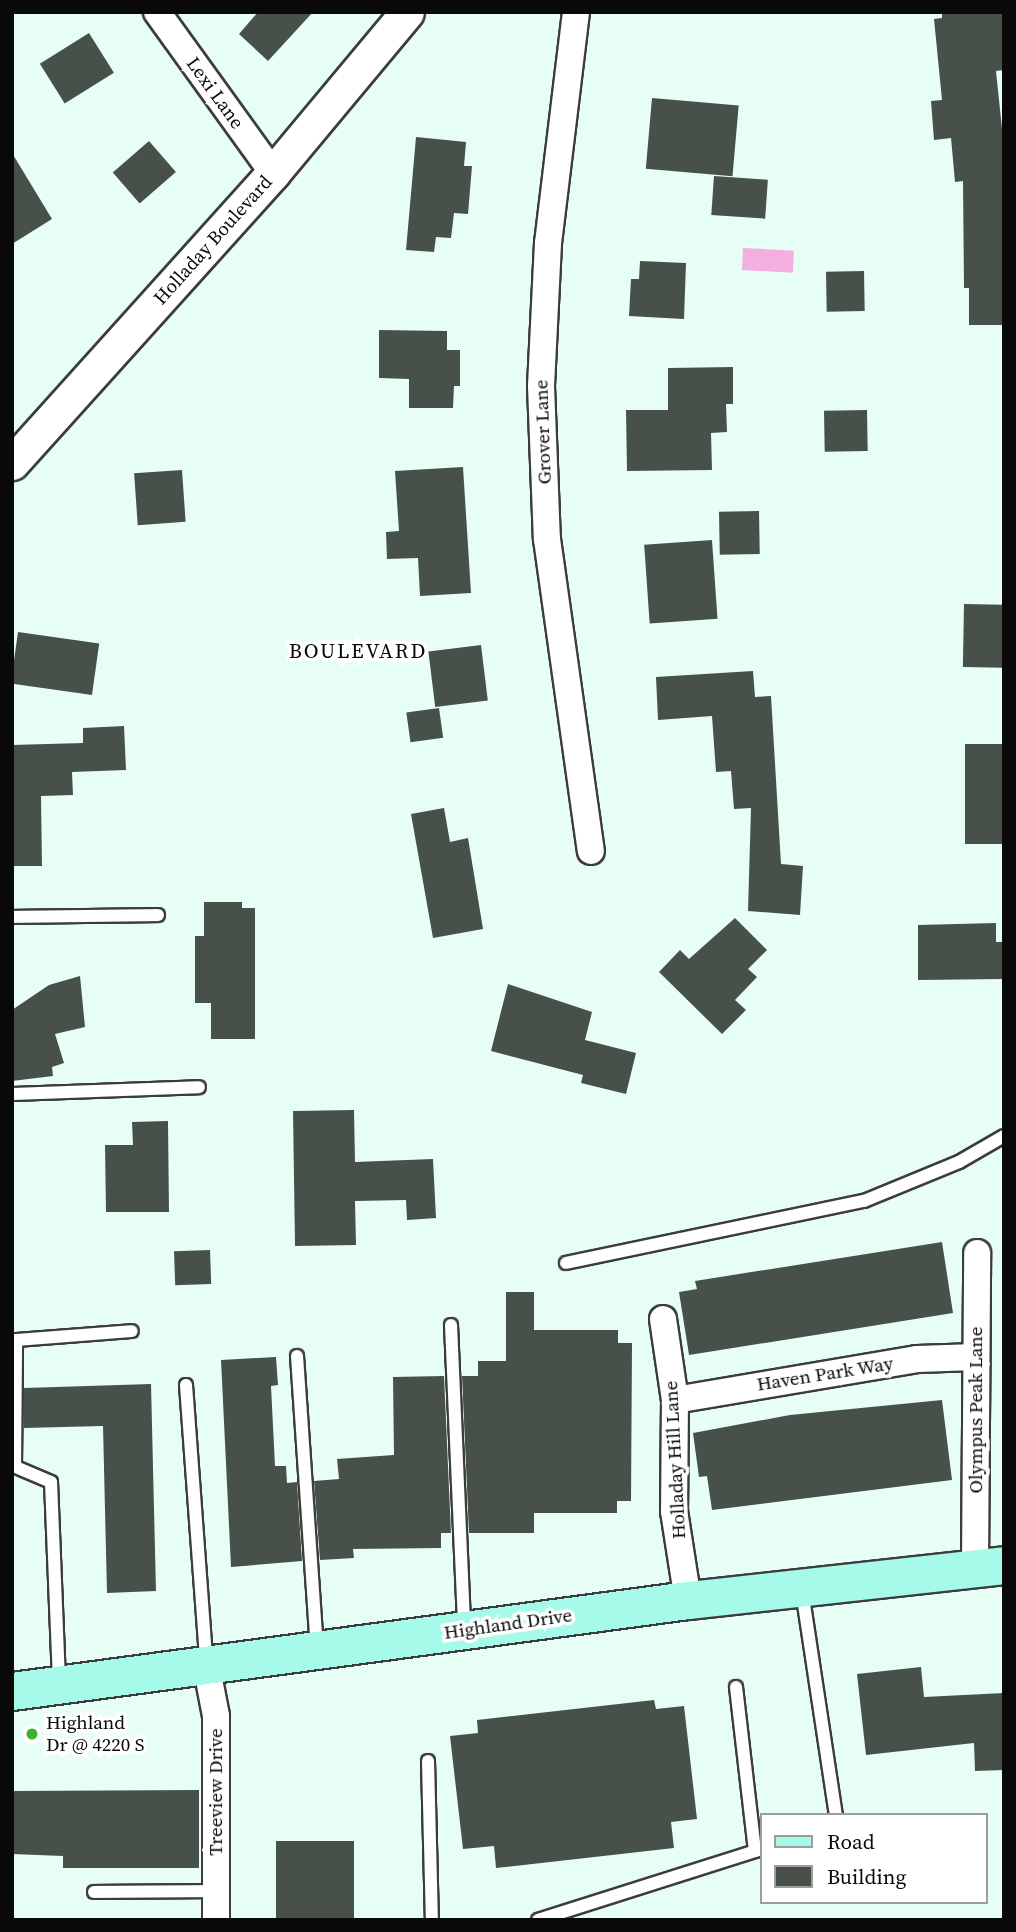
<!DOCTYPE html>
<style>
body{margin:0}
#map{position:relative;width:1016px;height:1932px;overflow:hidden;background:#e7fef7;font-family:"Source Serif 4",serif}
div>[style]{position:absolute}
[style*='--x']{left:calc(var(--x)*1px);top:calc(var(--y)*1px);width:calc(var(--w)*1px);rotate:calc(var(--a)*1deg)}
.water>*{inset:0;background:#f2afdf;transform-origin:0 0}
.building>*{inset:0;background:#47514a;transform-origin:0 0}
.roads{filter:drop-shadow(2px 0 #3c3c3c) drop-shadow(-2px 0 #3c3c3c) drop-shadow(0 2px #3c3c3c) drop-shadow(0 -2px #3c3c3c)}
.service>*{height:12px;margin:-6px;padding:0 6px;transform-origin:6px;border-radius:6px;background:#fff}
.minor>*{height:26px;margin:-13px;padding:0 13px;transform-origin:13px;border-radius:13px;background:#fff}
.tertiary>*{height:33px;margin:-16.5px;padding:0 16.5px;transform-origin:16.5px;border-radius:16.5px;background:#fff}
.secondary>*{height:37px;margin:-18.5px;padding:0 18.5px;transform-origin:18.5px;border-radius:18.5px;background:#a5fae9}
.dots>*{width:19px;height:19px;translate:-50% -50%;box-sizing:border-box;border:4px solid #fff;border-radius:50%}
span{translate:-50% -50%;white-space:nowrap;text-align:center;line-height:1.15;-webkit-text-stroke:7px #fff;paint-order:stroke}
.street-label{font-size:19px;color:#090909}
.poi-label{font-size:19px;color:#090909}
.left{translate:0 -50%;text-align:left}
.neighbourhood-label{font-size:21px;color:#090909;letter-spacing:2px}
.frame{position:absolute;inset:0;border:14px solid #090909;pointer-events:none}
.legend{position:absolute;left:760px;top:1813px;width:228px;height:91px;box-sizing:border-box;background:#fff;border:2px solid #9d9d9d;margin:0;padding:9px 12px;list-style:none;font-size:21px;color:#090909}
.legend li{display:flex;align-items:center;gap:14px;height:35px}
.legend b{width:35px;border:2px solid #9d9d9d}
</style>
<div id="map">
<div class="water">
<div style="left:743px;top:248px;width:51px;height:22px;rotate:3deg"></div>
</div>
<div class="building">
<div style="clip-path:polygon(258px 12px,313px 12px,268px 61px,239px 34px)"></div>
<div style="clip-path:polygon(942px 12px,1004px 12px,1004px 70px,996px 71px,1004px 148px,1004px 325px,969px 325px,969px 288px,964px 288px,963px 181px,955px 182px,951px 138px,934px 140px,931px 101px,942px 100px,934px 19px,942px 18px)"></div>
<div style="left:89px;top:33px;width:47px;height:58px;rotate:58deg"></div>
<div style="left:652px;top:98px;width:87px;height:71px;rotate:5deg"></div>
<div style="clip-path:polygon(416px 137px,466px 142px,464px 166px,472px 166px,468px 214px,454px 213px,451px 238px,436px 237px,434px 252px,406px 250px)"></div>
<div style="left:149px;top:141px;width:41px;height:48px;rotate:49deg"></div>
<div style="clip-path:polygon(12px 153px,52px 219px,12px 244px)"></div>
<div style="left:714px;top:176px;width:54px;height:39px;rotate:4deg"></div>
<div style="clip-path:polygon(640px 261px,686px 263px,684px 319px,629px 316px,631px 279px,639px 279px)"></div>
<div style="left:864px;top:271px;width:40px;height:38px;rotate:89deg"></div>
<div style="clip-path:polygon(379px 330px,447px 331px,447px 350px,460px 350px,460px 386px,454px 386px,453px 408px,409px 408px,409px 379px,379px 378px)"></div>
<div style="clip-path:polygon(733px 367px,733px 404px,726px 404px,727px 432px,711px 433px,712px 470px,627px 471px,626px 410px,668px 410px,668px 368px)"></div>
<div style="left:867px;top:410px;width:41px;height:43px;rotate:89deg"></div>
<div style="clip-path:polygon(463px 467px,471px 593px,420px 596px,418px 558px,387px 559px,386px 532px,399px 531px,395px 471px)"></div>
<div style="left:182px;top:470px;width:52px;height:48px;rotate:86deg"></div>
<div style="left:759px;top:511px;width:43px;height:40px;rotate:89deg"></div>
<div style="left:712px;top:540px;width:79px;height:68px;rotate:86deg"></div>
<div style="left:964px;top:604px;width:40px;height:63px;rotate:1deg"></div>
<div style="left:18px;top:632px;width:82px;height:52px;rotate:8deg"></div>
<div style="left:481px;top:645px;width:56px;height:53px;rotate:83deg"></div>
<div style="clip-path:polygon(753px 671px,755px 697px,771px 696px,781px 864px,803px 866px,800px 915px,748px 911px,751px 808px,734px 809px,731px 771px,716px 772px,712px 716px,658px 720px,656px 677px)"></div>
<div style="left:439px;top:708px;width:30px;height:33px;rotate:82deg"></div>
<div style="clip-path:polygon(124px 726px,126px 770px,72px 772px,73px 795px,41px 796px,42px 866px,12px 866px,12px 745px,83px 743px,83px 728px)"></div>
<div style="left:1004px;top:744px;width:100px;height:39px;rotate:90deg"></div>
<div style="clip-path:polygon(444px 808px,450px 842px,468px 838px,483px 929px,433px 938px,411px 814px)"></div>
<div style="clip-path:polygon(204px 902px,242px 902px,242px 908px,255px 908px,255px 1039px,211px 1039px,211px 1003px,195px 1003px,195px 936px,204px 936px)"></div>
<div style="clip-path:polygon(735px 918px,767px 950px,748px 969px,757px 977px,735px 1000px,746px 1010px,722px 1034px,659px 972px,680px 950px,689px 959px)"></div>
<div style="clip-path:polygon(996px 923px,996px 942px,1004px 942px,1004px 979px,918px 980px,918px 925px)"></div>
<div style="clip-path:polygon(80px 976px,85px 1027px,55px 1034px,64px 1063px,52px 1067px,53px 1076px,12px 1081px,12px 1010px,49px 985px)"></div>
<div style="clip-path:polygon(508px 984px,592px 1012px,585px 1040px,636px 1053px,626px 1094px,581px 1083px,583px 1075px,491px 1051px)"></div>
<div style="clip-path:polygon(354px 1110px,355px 1162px,433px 1159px,436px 1218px,407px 1220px,406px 1200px,355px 1201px,356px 1245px,295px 1246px,293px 1111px)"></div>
<div style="clip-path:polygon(168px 1121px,169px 1212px,106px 1212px,105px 1145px,133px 1145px,132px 1122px)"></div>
<div style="clip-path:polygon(942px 1242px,953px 1313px,689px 1355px,679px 1292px,697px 1289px,695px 1281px)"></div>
<div style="left:210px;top:1250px;width:34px;height:36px;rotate:88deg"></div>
<div style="clip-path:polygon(506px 1292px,534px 1292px,534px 1330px,618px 1330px,618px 1343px,632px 1343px,631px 1501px,617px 1501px,617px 1513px,534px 1513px,534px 1533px,469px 1533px,462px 1376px,478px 1376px,478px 1361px,506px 1361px)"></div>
<div style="clip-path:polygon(276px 1357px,278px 1385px,271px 1386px,275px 1466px,286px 1466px,287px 1483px,297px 1482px,302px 1561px,231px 1567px,221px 1360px)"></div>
<div style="clip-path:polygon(444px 1376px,451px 1533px,441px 1533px,441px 1548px,353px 1549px,354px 1558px,320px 1560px,314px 1481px,339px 1479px,337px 1459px,394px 1455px,393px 1377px)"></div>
<div style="clip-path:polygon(151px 1384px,156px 1591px,107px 1593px,103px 1426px,24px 1428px,24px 1388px)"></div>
<div style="clip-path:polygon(942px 1400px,952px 1480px,712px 1510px,707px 1476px,699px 1477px,693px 1433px,790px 1415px)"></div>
<div style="clip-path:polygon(921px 1667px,924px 1697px,1004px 1693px,1004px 1770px,975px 1771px,974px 1743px,866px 1755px,857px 1674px)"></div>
<div style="clip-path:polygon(654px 1700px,656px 1709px,684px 1706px,697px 1819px,671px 1822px,674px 1848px,496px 1868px,494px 1846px,463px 1849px,450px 1736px,478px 1733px,477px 1720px)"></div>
<div style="clip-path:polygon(199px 1790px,199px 1868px,63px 1868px,63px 1856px,12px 1854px,12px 1791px)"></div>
<div style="left:276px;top:1841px;width:78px;height:79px"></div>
</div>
<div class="roads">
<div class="service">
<div style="--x:12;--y:917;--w:146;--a:-0.8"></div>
<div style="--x:12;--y:1094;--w:187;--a:-2.1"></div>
<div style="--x:566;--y:1263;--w:304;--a:-11.8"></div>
<div style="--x:864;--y:1201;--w:103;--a:-22.3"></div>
<div style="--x:959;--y:1162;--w:52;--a:-30"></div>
<div style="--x:451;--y:1325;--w:302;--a:87.5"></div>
<div style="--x:297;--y:1356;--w:291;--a:86.1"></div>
<div style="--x:186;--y:1385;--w:276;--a:85.8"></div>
<div style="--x:802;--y:1591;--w:227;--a:81.4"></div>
<div style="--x:59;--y:1681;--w:199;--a:-92.3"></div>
<div style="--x:51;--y:1482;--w:39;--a:-157"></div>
<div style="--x:15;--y:1467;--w:127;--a:-89.5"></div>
<div style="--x:16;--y:1340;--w:116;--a:-4.4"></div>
<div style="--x:736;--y:1687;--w:165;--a:83.4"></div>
<div style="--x:428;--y:1761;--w:159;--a:88.6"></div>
<div style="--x:94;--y:1892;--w:122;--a:-0.5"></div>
<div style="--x:538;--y:1920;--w:235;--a:-17.6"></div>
</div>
<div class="minor">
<div style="--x:157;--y:12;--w:198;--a:54.2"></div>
<div style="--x:576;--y:12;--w:233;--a:96.9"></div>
<div style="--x:548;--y:243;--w:143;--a:92.8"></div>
<div style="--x:541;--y:386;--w:153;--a:87.8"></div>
<div style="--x:547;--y:539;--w:315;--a:82"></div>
<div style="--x:663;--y:1319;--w:82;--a:81.6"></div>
<div style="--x:675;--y:1400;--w:111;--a:90.5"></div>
<div style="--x:674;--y:1511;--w:90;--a:81.1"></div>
<div style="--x:675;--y:1400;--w:245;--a:-9.6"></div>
<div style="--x:917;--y:1359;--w:59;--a:-1.9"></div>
<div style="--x:975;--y:1568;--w:315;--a:-89.6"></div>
<div style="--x:206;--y:1664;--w:53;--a:79.1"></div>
<div style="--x:216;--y:1716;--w:204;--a:90"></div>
</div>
<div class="tertiary">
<div style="--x:12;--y:463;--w:390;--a:-48"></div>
<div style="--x:273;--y:173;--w:209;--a:-50.2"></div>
</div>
<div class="secondary">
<div style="--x:12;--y:1691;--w:682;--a:-7.67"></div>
<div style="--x:688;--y:1600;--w:318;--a:-6.3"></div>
</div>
</div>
<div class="dots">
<div style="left:32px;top:1734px;background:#3eb02b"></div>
</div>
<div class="street-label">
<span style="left:215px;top:93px;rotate:54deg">Lexi Lane</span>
<span style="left:213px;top:240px;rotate:-48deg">Holladay Boulevard</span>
<span style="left:543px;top:432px;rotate:-92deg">Grover Lane</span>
<span style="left:825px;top:1374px;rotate:-9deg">Haven Park Way</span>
<span style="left:976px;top:1410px;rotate:-90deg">Olympus Peak Lane</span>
<span style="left:675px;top:1460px;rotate:-93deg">Holladay Hill Lane</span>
<span style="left:508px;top:1624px;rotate:-8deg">Highland Drive</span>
<span style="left:216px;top:1792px;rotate:-90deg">Treeview Drive</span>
</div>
<div class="poi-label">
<span class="left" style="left:46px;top:1734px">Highland<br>Dr @ 4220 S</span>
</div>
<div class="neighbourhood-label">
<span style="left:358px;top:651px">BOULEVARD</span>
</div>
<div class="frame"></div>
<ul class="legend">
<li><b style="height:9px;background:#a5fae9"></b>Road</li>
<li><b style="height:19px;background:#47514a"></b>Building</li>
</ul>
</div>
